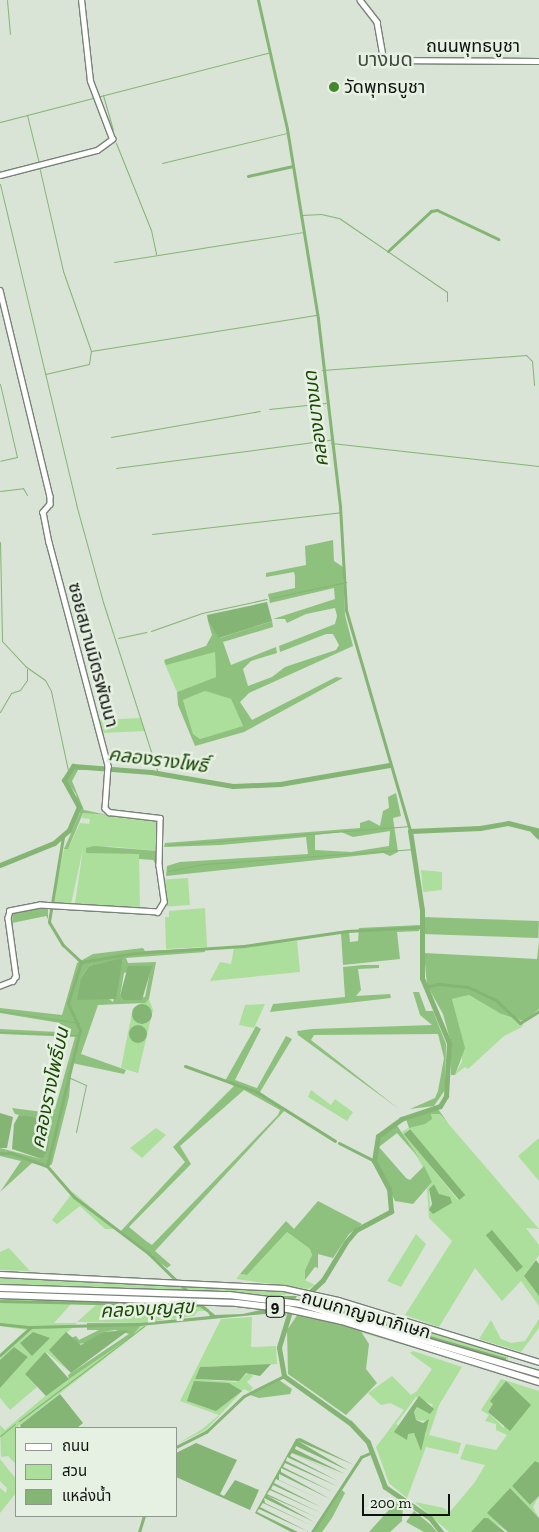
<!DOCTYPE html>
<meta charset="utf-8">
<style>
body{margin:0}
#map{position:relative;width:539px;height:1532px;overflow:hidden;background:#d9e3d6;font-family:"Zilla Slab","Noto Sans Thai",serif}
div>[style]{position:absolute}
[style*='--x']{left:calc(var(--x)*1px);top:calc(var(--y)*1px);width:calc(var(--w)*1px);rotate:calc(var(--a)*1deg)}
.green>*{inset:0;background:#acdf9b;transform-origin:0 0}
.forest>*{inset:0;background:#8fc17e;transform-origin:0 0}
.water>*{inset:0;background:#84b574;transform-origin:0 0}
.round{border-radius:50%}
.stream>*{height:1px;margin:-0.5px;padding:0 0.5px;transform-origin:0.5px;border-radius:0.5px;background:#84b574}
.canal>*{height:3px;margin:-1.5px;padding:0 1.5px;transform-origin:1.5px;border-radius:1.5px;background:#84b574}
.river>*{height:5px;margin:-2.5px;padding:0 2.5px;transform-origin:2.5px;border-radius:2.5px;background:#84b574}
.roads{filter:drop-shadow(1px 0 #798277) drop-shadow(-1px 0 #798277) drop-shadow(0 1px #798277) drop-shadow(0 -1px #798277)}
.secondary>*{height:4.5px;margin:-2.25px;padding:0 2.25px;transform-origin:2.25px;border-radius:2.25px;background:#fff}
.highway>*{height:5.5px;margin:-2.75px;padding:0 2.75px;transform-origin:2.75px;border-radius:2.75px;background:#fff}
.dots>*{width:14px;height:14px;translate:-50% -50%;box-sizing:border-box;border:2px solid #e6f0e3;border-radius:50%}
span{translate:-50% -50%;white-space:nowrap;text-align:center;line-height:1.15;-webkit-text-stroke:5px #e6f0e3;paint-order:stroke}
.shield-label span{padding:1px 4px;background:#e6f0e3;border:1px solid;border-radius:4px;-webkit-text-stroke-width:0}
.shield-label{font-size:16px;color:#0f120e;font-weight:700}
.street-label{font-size:18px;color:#0f120e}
.poi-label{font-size:18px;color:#0f120e}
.left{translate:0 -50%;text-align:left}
.water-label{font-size:19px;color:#1b4903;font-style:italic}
.quarter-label{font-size:20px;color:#40483e}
.legend{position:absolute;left:15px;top:1427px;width:162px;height:90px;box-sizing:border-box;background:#e6f0e3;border:1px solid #90978e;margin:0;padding:6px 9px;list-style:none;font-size:15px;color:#0f120e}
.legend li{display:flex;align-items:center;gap:10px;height:25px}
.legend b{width:25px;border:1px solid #90978e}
.scale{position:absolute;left:362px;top:1494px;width:88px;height:22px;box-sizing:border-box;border:2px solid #0f120e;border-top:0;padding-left:6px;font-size:15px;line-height:18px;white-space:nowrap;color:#0f120e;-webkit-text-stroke:4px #e6f0e3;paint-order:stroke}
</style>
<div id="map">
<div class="green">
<div style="clip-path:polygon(208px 652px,215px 652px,216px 677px,177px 692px,164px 662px)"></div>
<div style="clip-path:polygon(205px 691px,231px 699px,243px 726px,200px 739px,193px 734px,183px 700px)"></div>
<div style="clip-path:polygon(141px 718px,145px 731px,102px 733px,98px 720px)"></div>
<div style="clip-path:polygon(83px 813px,160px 820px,158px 851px,105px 846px,139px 854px,140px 908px,75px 904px,83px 849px,71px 904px,52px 903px,64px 849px,68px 849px,80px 823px,89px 824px,90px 819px,82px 818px)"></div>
<div style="clip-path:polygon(421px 870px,442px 872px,442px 890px,423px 892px)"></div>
<div style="left:188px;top:878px;width:27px;height:23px;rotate:86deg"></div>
<div style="clip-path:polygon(205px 908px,207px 947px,166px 949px,165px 917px,169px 917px,169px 911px)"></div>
<div style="clip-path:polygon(297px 941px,300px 972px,210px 981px,220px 962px,231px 964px,234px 948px)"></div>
<div style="clip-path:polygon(469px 995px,501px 1014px,524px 1021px,522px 1027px,504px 1036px,468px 1069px,465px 1067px,455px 1075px,462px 1061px,461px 1034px,452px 999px)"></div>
<div style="clip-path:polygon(149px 999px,153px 1010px,138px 1073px,121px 1068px,133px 1008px)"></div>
<div style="clip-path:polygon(265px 1004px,254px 1028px,239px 1025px,245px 1005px)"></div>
<div style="clip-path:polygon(311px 1090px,331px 1105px,335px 1099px,353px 1112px,347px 1121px,308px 1097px)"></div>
<div style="clip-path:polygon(evenodd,430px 1114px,440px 1114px,539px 1229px,526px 1228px,539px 1245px,539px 1255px,524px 1276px,539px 1296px,539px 1306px,521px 1281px,502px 1301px,475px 1268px,439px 1327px,405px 1315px,452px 1241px,429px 1218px,427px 1189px,432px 1182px,402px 1132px,430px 1114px,408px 1129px,410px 1129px,465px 1195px,458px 1200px,405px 1135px,408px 1129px,430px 1114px,434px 1184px,439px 1194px,452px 1203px,436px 1212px,430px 1206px,429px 1189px,434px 1184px)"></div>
<div style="clip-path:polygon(156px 1128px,166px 1135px,142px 1158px,130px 1148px)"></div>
<div style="clip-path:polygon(539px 1138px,539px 1181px,518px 1156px)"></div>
<div style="clip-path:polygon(73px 1192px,117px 1229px,105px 1229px,80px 1206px,57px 1224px,52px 1220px)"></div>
<div style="clip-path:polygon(287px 1232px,310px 1249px,312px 1255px,305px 1270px,305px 1280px,315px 1285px,308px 1289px,236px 1279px,240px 1274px,247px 1275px)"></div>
<div style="clip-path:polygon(416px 1234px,426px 1244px,401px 1287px,387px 1281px)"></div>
<div style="clip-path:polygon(9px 1248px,30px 1271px,0 1270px,0 1252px)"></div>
<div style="clip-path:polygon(0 1278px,195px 1285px,301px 1293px,271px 1296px,263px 1308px,205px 1305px,205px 1311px,198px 1311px,194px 1316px,139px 1323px,77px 1322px,96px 1305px,71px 1304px,54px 1323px,77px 1323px,49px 1350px,71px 1373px,46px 1352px,25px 1374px,37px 1387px,10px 1410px,0 1398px,0 1388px,28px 1357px,14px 1347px,0 1360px,0 1354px,26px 1330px,0 1326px)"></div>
<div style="clip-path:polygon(311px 1299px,351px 1306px,508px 1356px,508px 1361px,503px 1373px,296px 1314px)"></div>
<div style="clip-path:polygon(252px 1317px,251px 1347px,276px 1346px,277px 1364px,200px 1367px,195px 1379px,236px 1382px,249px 1372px,253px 1376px,247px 1382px,253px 1388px,250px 1392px,244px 1389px,206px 1430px,177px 1444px,201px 1430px,219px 1415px,180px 1401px,221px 1319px)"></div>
<div style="clip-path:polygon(539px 1319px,539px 1328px,521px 1352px,479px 1339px,491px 1320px,501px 1339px,511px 1343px,525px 1341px)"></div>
<div style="clip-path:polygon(149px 1324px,18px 1426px,16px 1464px,8px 1456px,1px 1457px,0 1425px,5px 1430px,50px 1392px,140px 1326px)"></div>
<div style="clip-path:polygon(evenodd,413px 1351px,462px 1367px,439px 1405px,429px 1435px,461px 1443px,458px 1454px,426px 1447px,407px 1498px,389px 1483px,376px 1447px,404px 1410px,390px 1403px,381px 1405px,368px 1393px,392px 1376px,411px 1395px,417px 1391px,432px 1369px,410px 1353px,413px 1351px,416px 1397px,433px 1405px,427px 1412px,417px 1407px,414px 1413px,416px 1420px,426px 1421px,426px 1434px,419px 1447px,418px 1436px,396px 1424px,416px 1397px)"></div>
<div style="clip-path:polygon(evenodd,501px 1379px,539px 1391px,539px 1463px,535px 1461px,512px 1486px,530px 1505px,539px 1496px,533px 1507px,539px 1518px,510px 1488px,488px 1513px,508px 1532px,487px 1518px,471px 1532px,449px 1532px,415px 1502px,444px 1508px,449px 1513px,475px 1482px,485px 1465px,460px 1459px,466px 1444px,496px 1450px,507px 1435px,496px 1430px,496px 1424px,485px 1421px,489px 1415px,481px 1410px,501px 1379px,506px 1381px,504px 1428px,488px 1412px,493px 1404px,491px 1401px,506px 1381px)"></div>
<div style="clip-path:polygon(0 1459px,16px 1479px,16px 1493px,0 1513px,0 1488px,6px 1493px,7px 1488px,0 1481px)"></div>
</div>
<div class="forest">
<div style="clip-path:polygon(evenodd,333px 540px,334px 561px,343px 567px,345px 615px,353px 646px,249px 693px,240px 702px,252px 720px,336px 677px,343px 678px,244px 732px,195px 746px,178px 705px,177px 692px,216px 677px,215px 652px,166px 665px,164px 660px,206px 646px,212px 635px,208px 621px,220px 638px,272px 621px,273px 627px,223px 642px,231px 665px,276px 647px,277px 653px,251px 661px,243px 669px,248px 686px,272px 677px,285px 667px,336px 650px,339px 645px,333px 634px,326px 634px,280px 652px,279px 646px,335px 624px,337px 616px,335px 608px,306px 614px,287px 623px,285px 619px,273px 619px,335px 599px,334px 588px,270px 603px,268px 594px,295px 588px,295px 576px,294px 572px,266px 577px,266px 573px,306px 565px,305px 546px,333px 540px,205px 691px,231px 699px,243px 726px,200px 739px,193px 734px,183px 700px,205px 691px)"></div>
<div style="clip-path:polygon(78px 767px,106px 770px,78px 770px,72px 781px,84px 810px,108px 815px,83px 813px,68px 849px,64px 849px,80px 813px,76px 794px,65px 779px,72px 769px)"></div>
<div style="clip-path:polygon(evenodd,396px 793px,401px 816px,393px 818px,398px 852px,390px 856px,383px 853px,166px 876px,167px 866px,180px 862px,308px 854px,306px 837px,221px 845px,164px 847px,165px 843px,360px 828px,360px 823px,369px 820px,380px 826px,383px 811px,389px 808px,388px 797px,396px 793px,390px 831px,389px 846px,351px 852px,315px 850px,315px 835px,341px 832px,353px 837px,390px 831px)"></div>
<div style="clip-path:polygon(94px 846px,158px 851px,158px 867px,153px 860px,139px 859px,139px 854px,86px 853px,86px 848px)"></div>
<div style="clip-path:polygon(39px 906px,48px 908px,48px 919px,46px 916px,12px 923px,13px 912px)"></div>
<div style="left:423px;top:917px;width:116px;height:17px;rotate:2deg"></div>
<div style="clip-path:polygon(420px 925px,419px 931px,397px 932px,400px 959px,343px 965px,341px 933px,349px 932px,350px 942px,358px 941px,359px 928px)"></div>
<div style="clip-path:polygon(539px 942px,539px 1009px,524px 1021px,501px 1014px,469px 995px,452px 999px,465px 1048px,455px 1075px,451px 1075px,451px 1043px,443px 1014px,427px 985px,424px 953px,537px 959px)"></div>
<div style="clip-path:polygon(evenodd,143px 948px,145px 951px,205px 948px,205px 952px,126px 958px,128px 963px,156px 962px,149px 999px,145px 1003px,98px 1005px,81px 1054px,126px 1070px,124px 1074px,72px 1063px,69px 1097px,52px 1164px,48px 1167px,32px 1163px,0 1192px,21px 1161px,0 1156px,0 1148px,42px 1159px,52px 1123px,15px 1114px,12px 1108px,50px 1113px,55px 1109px,75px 1037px,0 1034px,0 1029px,58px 1032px,60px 1023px,0 1013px,0 1008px,62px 1015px,77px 963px,93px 954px,143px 948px,123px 959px,113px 1002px,81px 978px,89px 966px,123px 959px,143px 948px,151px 966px,145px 997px,123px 1000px,120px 996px,124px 973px,151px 966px)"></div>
<div style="clip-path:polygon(363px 965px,379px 965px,379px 968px,358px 969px,361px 990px,356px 996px,390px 994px,391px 998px,270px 1012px,273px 1004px,345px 997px,343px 967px)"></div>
<div style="clip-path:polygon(413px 992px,419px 992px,426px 1011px,433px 1011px,446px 1044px,445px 1090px,434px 1106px,410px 1109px,435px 1098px,438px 1091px,444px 1058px,438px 1034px,314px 1035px,311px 1040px,399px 1109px,298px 1035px,297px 1031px,312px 1029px,432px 1025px,420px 1015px)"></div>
<div style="clip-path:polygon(evenodd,256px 1026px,261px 1029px,235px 1080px,257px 1088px,286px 1036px,292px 1039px,260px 1092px,285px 1110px,155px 1251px,171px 1265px,167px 1268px,120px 1232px,185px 1162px,173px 1147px,234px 1086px,225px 1081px,256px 1026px,244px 1090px,280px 1110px,278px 1115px,152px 1245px,146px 1241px,129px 1227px,191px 1164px,180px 1146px,244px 1090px)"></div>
<div style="clip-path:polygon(438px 1109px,448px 1123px,440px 1114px,431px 1114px,432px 1119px,425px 1124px,409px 1128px,406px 1119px)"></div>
<div style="clip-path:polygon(396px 1124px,419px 1158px,397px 1133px,379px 1147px,406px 1178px,410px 1180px,424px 1166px,432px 1182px,413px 1204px,395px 1201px,375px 1159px,379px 1139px)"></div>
<div style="clip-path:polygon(318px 1201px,362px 1224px,349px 1234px,333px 1258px,318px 1254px,318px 1268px,315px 1267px,305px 1280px,305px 1270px,312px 1255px,310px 1249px,287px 1232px,247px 1275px,240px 1274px,286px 1221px,294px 1229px)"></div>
<div style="clip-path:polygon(298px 1314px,360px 1330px,369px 1344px,366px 1369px,377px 1383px,346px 1415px,288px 1374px,287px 1330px)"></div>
<div style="clip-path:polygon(87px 1323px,139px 1323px,140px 1326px,132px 1336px,69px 1379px,68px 1375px,129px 1334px,115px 1330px,103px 1332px,87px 1343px,76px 1344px,71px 1338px,76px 1336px,79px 1340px,99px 1330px,87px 1330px)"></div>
<div style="clip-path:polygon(279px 1380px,292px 1389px,290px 1394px,259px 1398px,250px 1395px)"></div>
<div style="clip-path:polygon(342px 1490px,345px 1493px,332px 1518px,322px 1532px,314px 1532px)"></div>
<div style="clip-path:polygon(396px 1502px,403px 1505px,402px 1521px,390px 1532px,369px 1532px)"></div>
<div style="clip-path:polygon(414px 1511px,431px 1525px,437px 1532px,424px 1532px,406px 1522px)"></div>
</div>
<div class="water">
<div style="clip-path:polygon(267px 602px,272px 621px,219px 638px,208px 621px,207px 615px)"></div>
<div style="clip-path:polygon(123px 958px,116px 999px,77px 1000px,81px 978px,89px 966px)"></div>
<div style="clip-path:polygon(128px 966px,152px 966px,142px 1000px,123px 1000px,120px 996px)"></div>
<div class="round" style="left:132px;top:1004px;width:20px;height:20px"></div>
<div class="round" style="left:129px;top:1025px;width:18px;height:18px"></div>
<div style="clip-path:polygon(0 1113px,13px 1117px,7px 1148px,0 1148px)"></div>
<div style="clip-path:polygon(19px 1115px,51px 1120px,48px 1149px,42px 1159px,12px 1149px,14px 1124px)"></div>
<div style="left:410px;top:1129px;width:86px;height:8px;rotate:50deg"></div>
<div style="clip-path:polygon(434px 1184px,439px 1194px,450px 1197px,452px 1203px,433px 1214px,429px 1210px,432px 1204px,429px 1189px)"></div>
<div style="left:492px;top:1230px;width:48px;height:8px;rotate:50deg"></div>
<div style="clip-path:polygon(536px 1260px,539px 1264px,539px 1296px,524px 1276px)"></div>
<div style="clip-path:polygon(0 1285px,202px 1291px,207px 1299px,205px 1305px,182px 1304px,180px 1308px,97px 1305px,94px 1301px,0 1297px)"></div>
<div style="clip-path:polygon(271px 1296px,297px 1296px,285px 1316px,275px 1313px,140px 1326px,139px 1323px,210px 1316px,205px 1307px,215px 1315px,243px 1314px,260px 1310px)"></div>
<div style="clip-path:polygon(320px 1304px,506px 1358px,506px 1362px,502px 1372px,309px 1311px)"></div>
<div style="clip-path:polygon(129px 1330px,71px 1373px,49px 1350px,66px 1332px,81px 1345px,103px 1332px)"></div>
<div style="clip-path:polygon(33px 1332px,50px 1338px,32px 1356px,20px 1343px)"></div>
<div style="clip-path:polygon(14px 1347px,28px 1357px,0 1388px,0 1360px)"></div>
<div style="clip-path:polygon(45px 1352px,69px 1379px,46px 1396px,25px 1374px)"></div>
<div style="clip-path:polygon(271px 1364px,260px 1376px,246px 1373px,239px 1381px,195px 1379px,200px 1367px)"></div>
<div style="clip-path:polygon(194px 1381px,229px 1383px,242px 1391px,216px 1411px,187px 1401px)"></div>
<div style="clip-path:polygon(506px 1381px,531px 1405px,510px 1431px,488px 1412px,493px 1404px,490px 1401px)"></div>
<div style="clip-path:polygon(60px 1394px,83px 1423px,77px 1428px,21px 1428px,20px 1425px)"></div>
<div style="clip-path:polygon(419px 1396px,434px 1409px,430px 1414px,417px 1407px,414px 1412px,416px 1420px,423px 1423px,429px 1419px,421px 1451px,414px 1433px,408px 1434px,407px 1440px,394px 1432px)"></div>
<div style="clip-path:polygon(300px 1438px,354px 1465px,298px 1441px,349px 1471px,296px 1446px,295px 1449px,345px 1474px,293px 1453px,345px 1477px,292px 1453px,290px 1456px,338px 1481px,287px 1457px,286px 1461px,339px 1487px,285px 1463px,283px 1467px,335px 1493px,281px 1468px,281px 1472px,330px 1499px,279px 1474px,279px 1480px,326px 1502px,276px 1479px,274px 1483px,321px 1507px,273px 1485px,271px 1489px,321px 1513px,270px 1490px,267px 1494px,318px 1518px,266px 1495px,314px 1522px,264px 1498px,265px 1503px,313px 1526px,263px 1503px,260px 1507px,309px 1532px,259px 1509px,257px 1512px,298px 1532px,291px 1532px,255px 1513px,296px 1439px)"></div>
<div style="clip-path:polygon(196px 1443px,237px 1460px,220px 1494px,224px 1496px,235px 1480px,259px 1490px,250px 1510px,176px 1477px,176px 1453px)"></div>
<div style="clip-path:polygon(535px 1461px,539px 1463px,539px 1496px,530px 1505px,512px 1486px)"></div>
<div style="clip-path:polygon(510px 1488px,539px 1518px,539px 1532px,508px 1532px,487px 1513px)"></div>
<div style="clip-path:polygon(484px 1518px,488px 1518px,505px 1532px,471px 1532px)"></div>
</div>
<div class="stream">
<div style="--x:7;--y:0;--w:34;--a:85"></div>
<div style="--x:103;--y:95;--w:36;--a:74"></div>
<div style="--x:27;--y:115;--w:49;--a:76"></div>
<div style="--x:0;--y:122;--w:279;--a:-14.5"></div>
<div style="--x:116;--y:143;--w:94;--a:68.1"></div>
<div style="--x:151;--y:230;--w:25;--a:78"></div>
<div style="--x:162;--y:163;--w:129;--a:-13.5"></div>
<div style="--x:39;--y:166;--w:108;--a:77.1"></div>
<div style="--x:63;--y:271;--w:85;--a:70.7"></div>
<div style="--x:91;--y:351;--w:13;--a:99"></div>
<div style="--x:89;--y:364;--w:45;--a:167.2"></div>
<div style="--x:0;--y:184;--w:329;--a:76.6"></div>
<div style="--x:76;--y:504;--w:102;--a:74.6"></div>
<div style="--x:103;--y:602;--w:180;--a:72.2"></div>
<div style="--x:301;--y:215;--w:20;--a:-3"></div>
<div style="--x:321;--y:214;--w:18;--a:13"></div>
<div style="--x:339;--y:218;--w:131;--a:34.4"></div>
<div style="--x:447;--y:292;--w:9;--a:90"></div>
<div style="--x:114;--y:262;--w:191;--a:-9"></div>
<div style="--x:91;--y:351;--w:229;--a:-9.1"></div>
<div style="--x:322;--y:370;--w:205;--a:-4.2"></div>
<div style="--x:526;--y:355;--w:8;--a:45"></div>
<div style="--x:532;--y:361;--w:24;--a:85"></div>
<div style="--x:0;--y:384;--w:75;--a:76.9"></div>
<div style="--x:17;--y:457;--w:17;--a:167"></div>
<div style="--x:269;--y:409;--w:57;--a:-6"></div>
<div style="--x:111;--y:437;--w:151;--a:-9.9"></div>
<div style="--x:331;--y:443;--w:209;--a:6.3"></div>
<div style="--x:116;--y:468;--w:216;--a:-7.5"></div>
<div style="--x:0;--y:491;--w:23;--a:-7"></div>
<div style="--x:23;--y:488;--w:8;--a:60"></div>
<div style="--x:152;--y:534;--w:190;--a:-6.6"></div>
<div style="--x:0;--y:542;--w:99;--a:88.8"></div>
<div style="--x:2;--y:641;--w:34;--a:47"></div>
<div style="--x:25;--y:666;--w:24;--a:35"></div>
<div style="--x:45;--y:680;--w:13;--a:61"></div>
<div style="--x:51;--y:691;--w:81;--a:77.9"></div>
<div style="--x:271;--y:598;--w:77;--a:-12"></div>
<div style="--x:151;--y:631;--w:54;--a:-19.4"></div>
<div style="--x:202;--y:613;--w:66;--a:-12.2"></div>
<div style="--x:118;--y:638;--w:29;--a:-12"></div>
<div style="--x:0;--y:712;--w:22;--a:-60"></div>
<div style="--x:11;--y:693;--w:9;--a:-18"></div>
<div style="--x:20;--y:690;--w:12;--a:-55"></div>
<div style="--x:27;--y:680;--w:11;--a:-90"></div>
<div style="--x:168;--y:845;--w:240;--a:-4.5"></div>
<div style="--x:168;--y:871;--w:38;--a:-11"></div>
<div style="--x:205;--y:864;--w:210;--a:-4.1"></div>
<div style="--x:0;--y:1011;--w:80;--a:8.6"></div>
<div style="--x:0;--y:1032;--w:79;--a:2.2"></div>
<div style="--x:68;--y:1077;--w:20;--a:24"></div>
<div style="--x:86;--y:1085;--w:48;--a:102"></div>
<div style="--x:19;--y:1421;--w:157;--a:-37.2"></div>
<div style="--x:0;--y:1436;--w:19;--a:-39"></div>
</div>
<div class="canal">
<div style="--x:258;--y:0;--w:132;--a:77.3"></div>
<div style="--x:287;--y:129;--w:193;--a:80.7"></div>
<div style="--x:318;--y:319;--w:188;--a:83.3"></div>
<div style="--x:340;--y:506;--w:104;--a:86.7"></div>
<div style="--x:346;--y:610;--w:230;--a:73.8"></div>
<div style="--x:248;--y:176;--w:46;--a:-12.5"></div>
<div style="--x:388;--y:251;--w:59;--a:-42.9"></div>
<div style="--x:431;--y:211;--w:6;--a:-9"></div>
<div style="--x:437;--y:210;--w:68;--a:25.4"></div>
<div style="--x:63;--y:837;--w:86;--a:99.4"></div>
<div style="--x:49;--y:922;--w:27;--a:59"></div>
<div style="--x:63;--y:945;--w:25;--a:43"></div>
<div style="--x:81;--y:962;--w:43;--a:107.6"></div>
<div style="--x:68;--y:1003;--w:30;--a:66"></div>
<div style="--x:80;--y:1030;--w:140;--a:103.6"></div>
<div style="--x:47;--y:1166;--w:41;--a:48.9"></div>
<div style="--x:74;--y:1197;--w:93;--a:37.1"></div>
<div style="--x:148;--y:1253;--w:57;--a:44.3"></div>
<div style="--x:81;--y:962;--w:55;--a:-9.5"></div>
<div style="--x:135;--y:953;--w:109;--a:-3.7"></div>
<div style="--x:244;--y:946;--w:104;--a:-8.3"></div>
<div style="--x:347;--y:931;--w:75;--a:-3.1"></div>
<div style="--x:425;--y:987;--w:14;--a:-12"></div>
<div style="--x:439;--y:984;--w:29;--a:6"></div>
<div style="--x:468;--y:987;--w:31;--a:25"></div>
<div style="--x:496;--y:1000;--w:33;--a:44"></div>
<div style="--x:520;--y:1023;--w:22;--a:-32"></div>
<div style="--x:185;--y:1066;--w:77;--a:19.9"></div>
<div style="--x:257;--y:1092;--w:92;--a:32.1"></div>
<div style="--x:339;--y:1143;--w:39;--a:27"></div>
<div style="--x:0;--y:1153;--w:11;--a:0"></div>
<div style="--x:11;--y:1153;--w:38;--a:20"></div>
<div style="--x:0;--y:1301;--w:98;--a:1.2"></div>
<div style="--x:196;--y:1302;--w:14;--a:36"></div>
<div style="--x:179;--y:1305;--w:19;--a:0"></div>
<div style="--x:0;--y:1324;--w:31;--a:6"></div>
<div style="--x:31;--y:1327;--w:110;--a:-1.6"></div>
<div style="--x:0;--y:1355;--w:42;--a:-42.1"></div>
<div style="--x:176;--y:1447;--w:34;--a:-27"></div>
<div style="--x:206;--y:1432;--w:52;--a:-43.5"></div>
<div style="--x:244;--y:1396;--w:45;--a:-26.6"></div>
<div style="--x:139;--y:1532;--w:17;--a:-73"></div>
<div style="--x:312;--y:1532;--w:90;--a:-56.8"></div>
<div style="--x:361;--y:1457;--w:12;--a:-24"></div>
</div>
<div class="river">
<div style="--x:533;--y:831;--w:8;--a:45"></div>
<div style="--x:0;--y:865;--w:58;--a:-22.2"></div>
<div style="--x:54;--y:843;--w:20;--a:-41"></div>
<div style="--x:69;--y:830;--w:25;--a:-67"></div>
<div style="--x:79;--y:807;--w:31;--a:-119"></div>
<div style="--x:64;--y:780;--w:17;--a:-57"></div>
<div style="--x:73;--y:766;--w:78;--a:4.4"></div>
<div style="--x:151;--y:772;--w:83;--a:9.7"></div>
<div style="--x:233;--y:786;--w:47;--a:-2.4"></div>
<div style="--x:280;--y:784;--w:111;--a:-9.9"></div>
<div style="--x:441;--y:1532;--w:18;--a:-128"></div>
<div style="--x:430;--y:1518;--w:55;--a:-145.4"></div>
<div style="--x:385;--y:1487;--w:48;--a:-110.7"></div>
<div style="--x:368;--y:1442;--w:26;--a:-133"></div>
<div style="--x:350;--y:1423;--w:81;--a:-144.5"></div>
<div style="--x:284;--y:1376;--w:29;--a:-100"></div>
<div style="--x:279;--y:1347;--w:38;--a:-73"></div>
<div style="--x:290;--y:1311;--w:45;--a:-43.2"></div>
<div style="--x:323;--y:1280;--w:44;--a:-58.8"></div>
<div style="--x:346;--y:1242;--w:16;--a:-50"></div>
<div style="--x:356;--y:1230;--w:40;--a:-28"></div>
<div style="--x:391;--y:1211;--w:22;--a:-95"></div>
<div style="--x:389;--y:1189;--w:32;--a:-118"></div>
<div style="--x:374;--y:1161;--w:25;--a:-81"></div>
<div style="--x:378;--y:1136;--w:29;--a:-36"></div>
<div style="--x:401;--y:1119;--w:41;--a:-18.4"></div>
<div style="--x:440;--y:1106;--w:12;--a:-59"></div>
<div style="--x:446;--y:1096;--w:53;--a:-86.8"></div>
<div style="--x:449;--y:1043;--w:70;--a:-112.6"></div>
<div style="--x:422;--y:978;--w:68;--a:-90"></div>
<div style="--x:422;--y:910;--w:80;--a:-98.6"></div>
<div style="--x:410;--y:831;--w:70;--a:-2.5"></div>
<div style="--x:480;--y:828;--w:28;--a:-10"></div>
<div style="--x:508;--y:823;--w:32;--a:14"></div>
</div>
<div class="roads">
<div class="secondary">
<div style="--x:360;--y:0;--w:28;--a:52"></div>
<div style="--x:377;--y:22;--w:39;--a:80"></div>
<div style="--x:384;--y:60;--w:155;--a:0.4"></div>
<div style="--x:0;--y:175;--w:100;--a:-14.5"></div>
<div style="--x:97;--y:150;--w:19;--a:-36"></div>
<div style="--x:112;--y:139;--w:62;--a:-110.8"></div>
<div style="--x:90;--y:81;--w:81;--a:-96.3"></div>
<div style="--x:0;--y:290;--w:212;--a:76.4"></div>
<div style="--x:50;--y:496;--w:8;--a:90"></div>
<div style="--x:50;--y:504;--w:11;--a:131"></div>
<div style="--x:43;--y:512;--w:31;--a:79"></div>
<div style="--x:49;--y:542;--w:232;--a:75.2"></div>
<div style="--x:108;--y:766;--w:42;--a:94.1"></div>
<div style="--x:105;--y:808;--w:6;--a:45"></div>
<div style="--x:109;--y:812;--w:51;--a:6.7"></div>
<div style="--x:160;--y:818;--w:47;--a:91.2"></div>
<div style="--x:159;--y:865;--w:37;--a:82"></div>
<div style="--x:164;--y:902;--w:12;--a:121"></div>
<div style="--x:158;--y:912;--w:118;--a:-176.6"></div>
<div style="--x:40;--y:905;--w:31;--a:169"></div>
<div style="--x:10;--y:911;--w:7;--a:106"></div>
<div style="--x:8;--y:918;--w:59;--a:82.1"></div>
<div style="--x:16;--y:976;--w:6;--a:121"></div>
<div style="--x:13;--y:981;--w:14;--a:159"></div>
<div style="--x:0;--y:1274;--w:284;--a:2.8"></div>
<div style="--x:284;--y:1288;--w:55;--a:12.5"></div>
<div style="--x:338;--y:1300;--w:210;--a:17.1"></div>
</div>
<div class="highway">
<div style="--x:0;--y:1288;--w:229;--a:1.8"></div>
<div style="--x:229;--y:1295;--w:72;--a:7.2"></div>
<div style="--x:300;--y:1304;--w:249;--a:16.3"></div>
<div style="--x:0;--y:1295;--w:237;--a:1.9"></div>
<div style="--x:237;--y:1303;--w:51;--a:6.7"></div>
<div style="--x:288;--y:1309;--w:55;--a:12.5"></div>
<div style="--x:342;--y:1321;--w:206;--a:17.2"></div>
</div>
</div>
<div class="dots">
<div style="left:334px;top:87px;background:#45872a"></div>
</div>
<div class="shield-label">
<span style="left:275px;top:1307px">9</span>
</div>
<div class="street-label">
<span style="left:473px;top:46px">ถนนพุทธบูชา</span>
<span style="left:93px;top:655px;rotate:75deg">ซอยสมานมิตรพัฒนา</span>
<span style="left:366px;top:1315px;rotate:16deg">ถนนกาญจนาภิเษก</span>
</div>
<div class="poi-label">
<span class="left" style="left:344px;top:87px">วัดพุทธบูชา</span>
</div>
<div class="water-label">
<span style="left:316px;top:419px;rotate:-97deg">คลองบางมด</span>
<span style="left:158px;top:760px;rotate:7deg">คลองรางโพธิ์</span>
<span style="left:50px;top:1088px;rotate:-78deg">คลองรางโพธิ์บน</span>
<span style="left:147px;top:1309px;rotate:-3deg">คลองบุญสุข</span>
</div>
<div class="quarter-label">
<span style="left:385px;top:59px">บางมด</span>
</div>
<ul class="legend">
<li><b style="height:6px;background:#fff"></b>ถนน</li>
<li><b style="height:14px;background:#acdf9b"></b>สวน</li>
<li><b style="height:14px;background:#84b574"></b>แหล่งน้ำ</li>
</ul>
<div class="scale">200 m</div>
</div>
